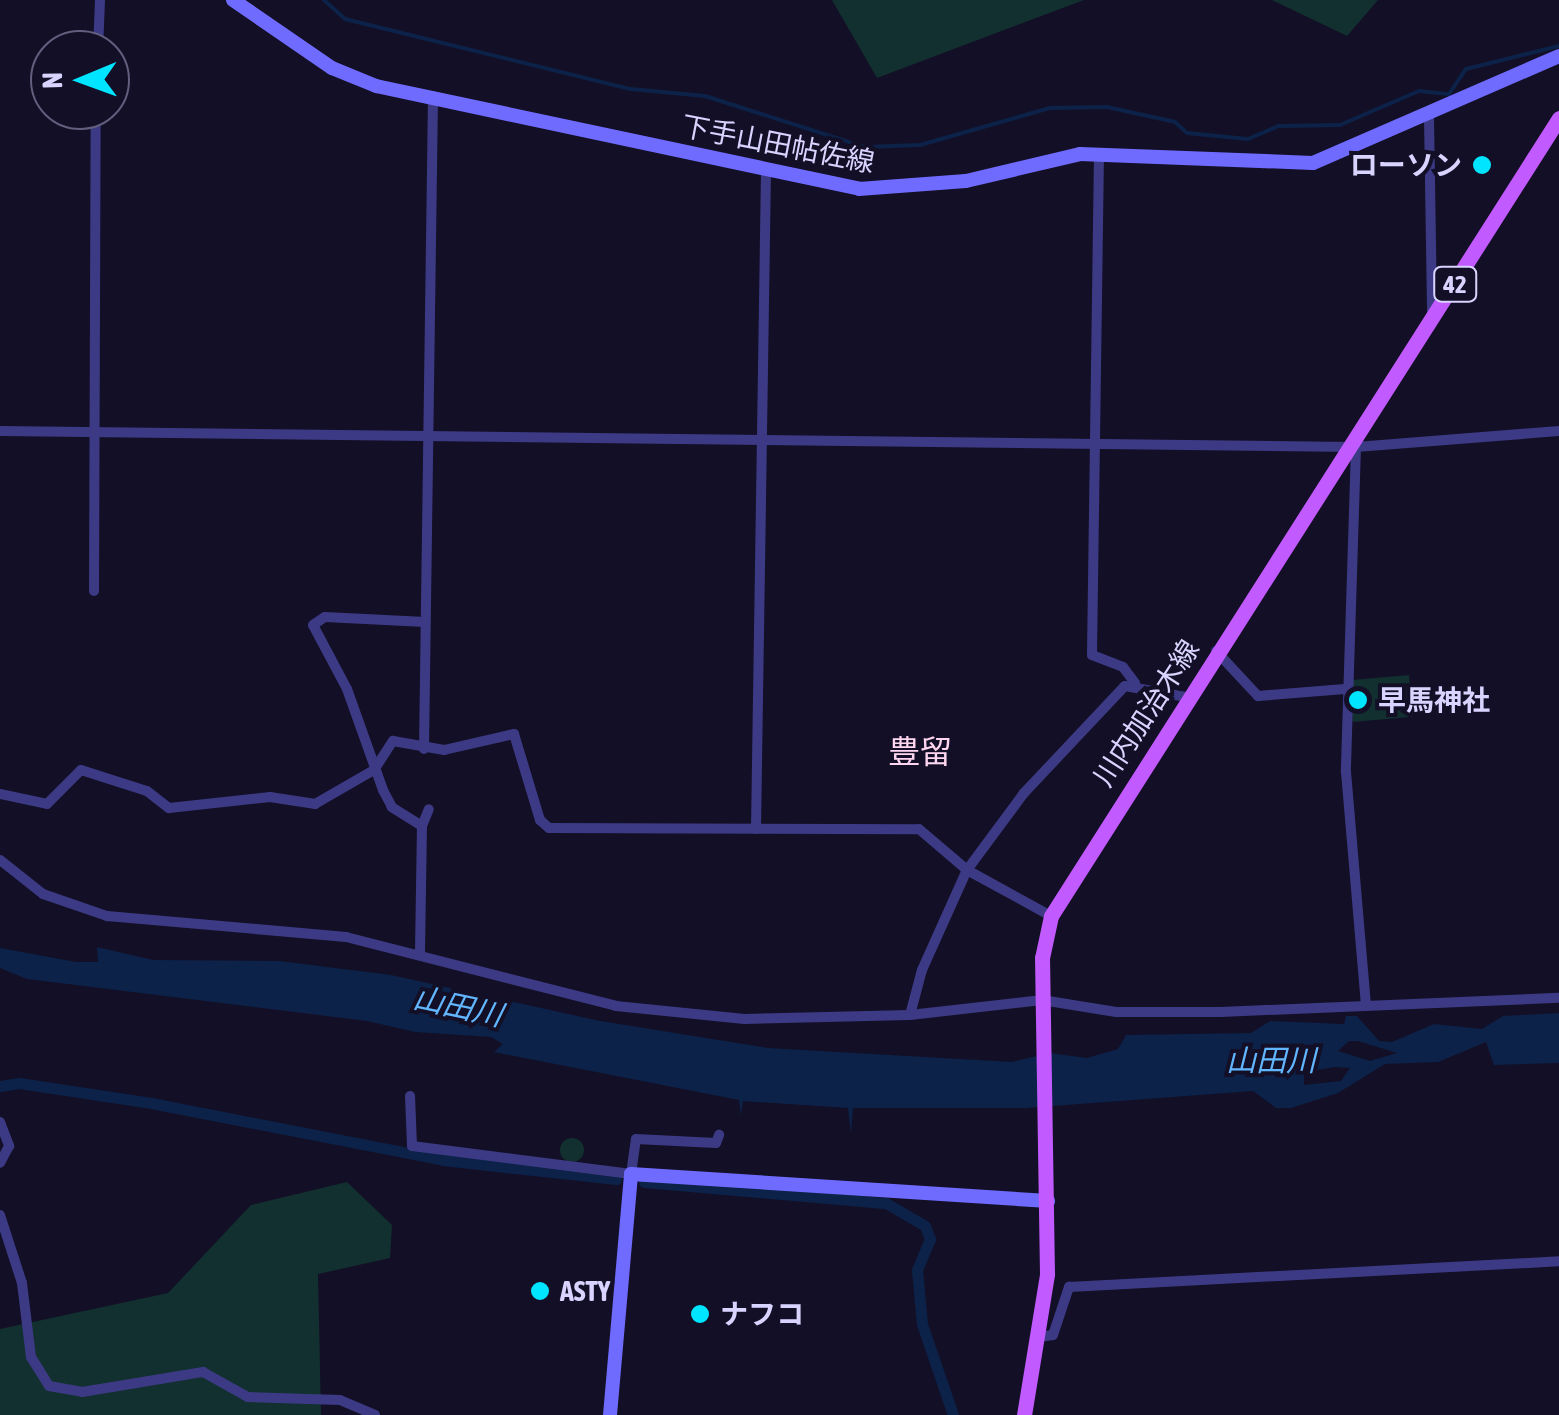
<!DOCTYPE html>
<meta charset="utf-8">
<style>
body{margin:0}
#map{position:relative;width:1559px;height:1415px;overflow:hidden;background:#130f26;font-family:"Asap Condensed","Noto Sans JP",sans-serif}
div>[style]{position:absolute}
[style*='--x']{left:calc(var(--x)*1px);top:calc(var(--y)*1px);width:calc(var(--w)*1px);rotate:calc(var(--a)*1deg)}
.green>*{inset:0;background:#12302f;transform-origin:0 0}
.round{border-radius:50%}
.water>*{inset:0;background:#0c2248}
.stream>*{height:4px;margin:-2px;padding:0 2px;transform-origin:2px;border-radius:2px;background:#0c2248}
.canal>*{height:11px;margin:-5.5px;padding:0 5.5px;transform-origin:5.5px;border-radius:5.5px;background:#0c2248}
.street>*{height:10px;margin:-5px;padding:0 5px;transform-origin:5px;border-radius:5px;background:#3d3a85}
.secondary>*{height:14px;margin:-7px;padding:0 7px;transform-origin:7px;border-radius:7px;background:#6f6bff}
.primary>*{height:15px;margin:-7.5px;padding:0 7.5px;transform-origin:7.5px;border-radius:7.5px;background:#c25bff}
.dots>*{width:28px;height:28px;translate:-50% -50%;box-sizing:border-box;border:5px solid #130f26;border-radius:50%}
span{translate:-50% -50%;white-space:nowrap;text-align:center;line-height:1.15;-webkit-text-stroke:8px #130f26;paint-order:stroke}
.shield-label span{padding:2px 8px;background:#130f26;border:2px solid;border-radius:8px;-webkit-text-stroke-width:0}
.shield-label{font-size:25px;color:#d9d4ff;font-weight:700}
.street-label{font-size:28px;color:#d9d4ff}
.poi-label{font-size:28px;color:#d9d4ff;font-weight:700}
.right{translate:-100% -50%;text-align:right}
.left{translate:0 -50%;text-align:left}
.water-label{font-size:30px;color:#62b6ff;font-style:italic}
.quarter-label{font-size:32px;color:#ffd6f0}
.north{position:absolute;left:30px;top:30px;width:100px;height:100px;box-sizing:border-box;background:#130f26;border:2px solid #625e7d;border-radius:50%;rotate:269deg;font-size:28px;font-weight:700;line-height:40px;text-align:center;color:#d9d4ff}
.north::after{content:'';display:block;margin:auto;width:35px;height:45px;background:#00e5ff;clip-path:polygon(50% 0,100% 100%,50% 72%,0 100%)}
</style>
<div id="map">
<div class="green">
<div style="clip-path:polygon(832px 0,1084px 0,877px 78px)"></div>
<div style="clip-path:polygon(1272px 0,1378px 0,1347px 36px)"></div>
<div style="left:1409px;top:675px;width:42px;height:60px;rotate:85deg"></div>
<div class="round" style="left:560px;top:1138px;width:24px;height:24px"></div>
<div style="clip-path:polygon(347px 1182px,392px 1225px,390px 1258px,318px 1274px,321px 1415px,0 1415px,0 1329px,168px 1293px,251px 1205px)"></div>
</div>
<div class="water">
<div style="clip-path:polygon(evenodd,97px 947px,153px 960px,279px 961px,391px 975px,600px 1021px,768px 1048px,1012px 1062px,1050px 1053px,1087px 1058px,1118px 1049px,1126px 1035px,1251px 1033px,1270px 1021px,1344px 1024px,1346px 1016px,1357px 1016px,1379px 1041px,1392px 1042px,1434px 1024px,1482px 1029px,1503px 1016px,1559px 1013px,1559px 1063px,1494px 1065px,1486px 1042px,1438px 1062px,1385px 1064px,1338px 1093px,1291px 1108px,1276px 1108px,1253px 1091px,1026px 1108px,853px 1108px,851px 1134px,848px 1108px,743px 1101px,741px 1116px,739px 1100px,494px 1052px,503px 1044px,491px 1037px,415px 1032px,367px 1021px,27px 979px,0 968px,0 948px,76px 962px,98px 962px,97px 947px,1349px 1041px,1358px 1041px,1397px 1053px,1370px 1061px,1338px 1051px,1349px 1041px,97px 947px,1335px 1067px,1350px 1068px,1341px 1081px,1304px 1085px,1304px 1072px,1335px 1067px)"></div>
</div>
<div class="stream">
<div style="--x:324;--y:0;--w:28;--a:42"></div>
<div style="--x:345;--y:19;--w:294;--a:13.8"></div>
<div style="--x:631;--y:89;--w:74;--a:5.4"></div>
<div style="--x:705;--y:96;--w:168;--a:17.7"></div>
<div style="--x:865;--y:147;--w:55;--a:-2.1"></div>
<div style="--x:920;--y:145;--w:135;--a:-15.9"></div>
<div style="--x:1050;--y:108;--w:57;--a:-1"></div>
<div style="--x:1107;--y:107;--w:70;--a:12.4"></div>
<div style="--x:1175;--y:122;--w:16;--a:43"></div>
<div style="--x:1187;--y:133;--w:61;--a:5.6"></div>
<div style="--x:1248;--y:139;--w:34;--a:-23"></div>
<div style="--x:1279;--y:126;--w:61;--a:-0.9"></div>
<div style="--x:1340;--y:125;--w:86;--a:-23.3"></div>
<div style="--x:1419;--y:91;--w:30;--a:6"></div>
<div style="--x:1449;--y:94;--w:30;--a:-56"></div>
<div style="--x:1466;--y:69;--w:96;--a:-13.9"></div>
</div>
<div class="canal">
<div style="--x:0;--y:1086;--w:19;--a:-9"></div>
<div style="--x:19;--y:1083;--w:134;--a:8.6"></div>
<div style="--x:151;--y:1103;--w:298;--a:11"></div>
<div style="--x:443;--y:1160;--w:174;--a:6.3"></div>
<div style="--x:644;--y:1182;--w:243;--a:5"></div>
<div style="--x:886;--y:1203;--w:45;--a:30.5"></div>
<div style="--x:925;--y:1226;--w:14;--a:69"></div>
<div style="--x:930;--y:1239;--w:34;--a:113"></div>
<div style="--x:917;--y:1270;--w:54;--a:84.7"></div>
<div style="--x:922;--y:1324;--w:96;--a:71.2"></div>
</div>
<div class="street">
<div style="--x:98;--y:50;--w:50;--a:-87.7"></div>
<div style="--x:1429;--y:117;--w:197;--a:89.1"></div>
<div style="--x:1099;--y:153;--w:502;--a:90.8"></div>
<div style="--x:1092;--y:655;--w:33;--a:21"></div>
<div style="--x:1123;--y:667;--w:20;--a:53"></div>
<div style="--x:0;--y:431;--w:1356;--a:0.68"></div>
<div style="--x:1356;--y:447;--w:204;--a:-4.5"></div>
<div style="--x:1356;--y:447;--w:325;--a:91.8"></div>
<div style="--x:1346;--y:772;--w:235;--a:85.1"></div>
<div style="--x:94;--y:591;--w:481;--a:-89.8"></div>
<div style="--x:1216;--y:651;--w:62;--a:47"></div>
<div style="--x:1258;--y:696;--w:87;--a:-4.6"></div>
<div style="--x:424;--y:749;--w:653;--a:-89.21"></div>
<div style="--x:0;--y:794;--w:48;--a:12"></div>
<div style="--x:47;--y:804;--w:48;--a:-45"></div>
<div style="--x:81;--y:770;--w:69;--a:17.7"></div>
<div style="--x:147;--y:791;--w:28;--a:38"></div>
<div style="--x:169;--y:808;--w:102;--a:-6.2"></div>
<div style="--x:270;--y:797;--w:46;--a:8.8"></div>
<div style="--x:315;--y:804;--w:68;--a:-30"></div>
<div style="--x:374;--y:770;--w:35;--a:-57"></div>
<div style="--x:393;--y:741;--w:52;--a:10"></div>
<div style="--x:444;--y:750;--w:72;--a:-12.9"></div>
<div style="--x:514;--y:734;--w:90;--a:73.2"></div>
<div style="--x:540;--y:820;--w:12;--a:42"></div>
<div style="--x:549;--y:828;--w:370;--a:0.2"></div>
<div style="--x:919;--y:829;--w:63;--a:40.5"></div>
<div style="--x:967;--y:870;--w:96;--a:28.7"></div>
<div style="--x:422;--y:826;--w:18;--a:-68"></div>
<div style="--x:756;--y:829;--w:661;--a:-89.13"></div>
<div style="--x:0;--y:860;--w:55;--a:38.3"></div>
<div style="--x:43;--y:894;--w:68;--a:19"></div>
<div style="--x:107;--y:916;--w:240;--a:5"></div>
<div style="--x:346;--y:937;--w:279;--a:14.3"></div>
<div style="--x:616;--y:1006;--w:129;--a:5.8"></div>
<div style="--x:744;--y:1019;--w:166;--a:-1.4"></div>
<div style="--x:910;--y:1015;--w:133;--a:-6.5"></div>
<div style="--x:1042;--y:1000;--w:75;--a:9.2"></div>
<div style="--x:1116;--y:1012;--w:105;--a:0"></div>
<div style="--x:1221;--y:1012;--w:338;--a:-2.4"></div>
<div style="--x:420;--y:952;--w:126;--a:-89.1"></div>
<div style="--x:422;--y:826;--w:36;--a:-148"></div>
<div style="--x:392;--y:807;--w:19;--a:-118"></div>
<div style="--x:383;--y:790;--w:107;--a:-109.6"></div>
<div style="--x:347;--y:689;--w:72;--a:-118"></div>
<div style="--x:313;--y:625;--w:14;--a:-34"></div>
<div style="--x:325;--y:617;--w:100;--a:2.9"></div>
<div style="--x:910;--y:1015;--w:47;--a:-75.1"></div>
<div style="--x:922;--y:970;--w:110;--a:-65.8"></div>
<div style="--x:967;--y:870;--w:96;--a:-53.5"></div>
<div style="--x:1024;--y:793;--w:147;--a:-46.7"></div>
<div style="--x:1125;--y:686;--w:63;--a:10.1"></div>
<div style="--x:410;--y:1096;--w:50;--a:87.7"></div>
<div style="--x:412;--y:1146;--w:221;--a:7.3"></div>
<div style="--x:631;--y:1174;--w:35;--a:-82"></div>
<div style="--x:636;--y:1139;--w:80;--a:2.9"></div>
<div style="--x:716;--y:1143;--w:9;--a:-69"></div>
<div style="--x:0;--y:1122;--w:26;--a:69"></div>
<div style="--x:9;--y:1146;--w:19;--a:118"></div>
<div style="--x:0;--y:1215;--w:71;--a:72.1"></div>
<div style="--x:22;--y:1283;--w:75;--a:83.1"></div>
<div style="--x:31;--y:1357;--w:34;--a:58"></div>
<div style="--x:49;--y:1386;--w:34;--a:10"></div>
<div style="--x:82;--y:1392;--w:123;--a:-9.4"></div>
<div style="--x:203;--y:1372;--w:51;--a:29.1"></div>
<div style="--x:248;--y:1397;--w:92;--a:1.9"></div>
<div style="--x:340;--y:1400;--w:38;--a:23"></div>
<div style="--x:1039;--y:1337;--w:14;--a:-8"></div>
<div style="--x:1053;--y:1335;--w:51;--a:-71.6"></div>
<div style="--x:1069;--y:1287;--w:491;--a:-3"></div>
</div>
<div class="secondary">
<div style="--x:233;--y:0;--w:120;--a:34.5"></div>
<div style="--x:332;--y:68;--w:48;--a:22.2"></div>
<div style="--x:376;--y:86;--w:494;--a:12"></div>
<div style="--x:859;--y:189;--w:107;--a:-4.3"></div>
<div style="--x:966;--y:181;--w:117;--a:-13.3"></div>
<div style="--x:1080;--y:154;--w:233;--a:2.2"></div>
<div style="--x:1313;--y:163;--w:268;--a:-23.5"></div>
<div style="--x:610;--y:1415;--w:242;--a:-85"></div>
<div style="--x:631;--y:1174;--w:418;--a:3.7"></div>
</div>
<div class="primary">
<div style="--x:1024;--y:1415;--w:143;--a:-80.7"></div>
<div style="--x:1047;--y:1274;--w:316;--a:-90.9"></div>
<div style="--x:1042;--y:958;--w:43;--a:-77.9"></div>
<div style="--x:1051;--y:916;--w:946;--a:-57.52"></div>
</div>
<div class="dots">
<div style="left:1482px;top:165px;background:#00e5ff"></div>
<div style="left:1358px;top:700px;background:#00e5ff"></div>
<div style="left:540px;top:1291px;background:#00e5ff"></div>
<div style="left:700px;top:1314px;background:#00e5ff"></div>
</div>
<div class="shield-label">
<span style="left:1455px;top:284px">42</span>
</div>
<div class="street-label">
<span style="left:778px;top:144px;rotate:11deg">下手山田帖佐線</span>
<span style="left:1146px;top:713px;rotate:-57deg">川内加治木線</span>
</div>
<div class="poi-label">
<span class="right" style="left:1462px;top:165px">ローソン</span>
<span class="left" style="left:1378px;top:700px">早馬神社</span>
<span class="left" style="left:560px;top:1291px">ASTY</span>
<span class="left" style="left:720px;top:1314px">ナフコ</span>
</div>
<div class="water-label">
<span style="left:458px;top:1006px;rotate:12deg">山田川</span>
<span style="left:1271px;top:1060px">山田川</span>
</div>
<div class="quarter-label">
<span style="left:920px;top:752px">豊留</span>
</div>
<div class="north">N</div>
</div>
